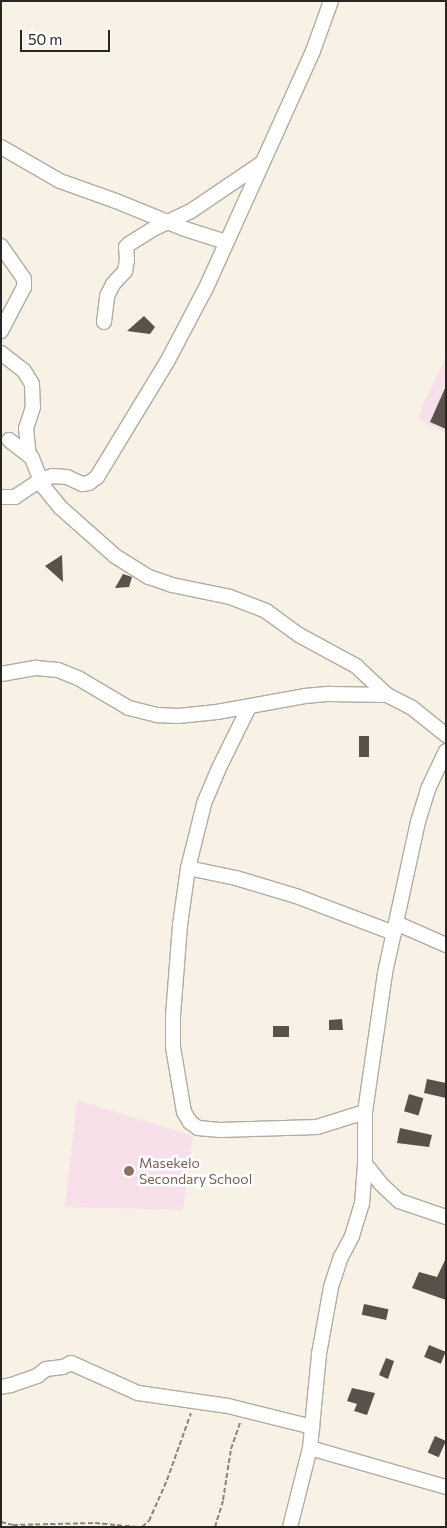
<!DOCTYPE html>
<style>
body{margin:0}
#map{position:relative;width:447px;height:1528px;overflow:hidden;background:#f7f1e6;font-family:Commissioner,sans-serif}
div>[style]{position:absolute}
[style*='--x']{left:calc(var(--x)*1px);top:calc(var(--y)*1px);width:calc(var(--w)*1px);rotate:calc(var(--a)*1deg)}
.education>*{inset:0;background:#f8e0eb}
.building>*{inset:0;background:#59514a;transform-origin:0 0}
.path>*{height:2px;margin-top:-1px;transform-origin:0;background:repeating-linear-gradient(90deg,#89857e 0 5px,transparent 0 7.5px)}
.roads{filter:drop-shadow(1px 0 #b1aca1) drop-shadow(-1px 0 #b1aca1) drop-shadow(0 1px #b1aca1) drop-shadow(0 -1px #b1aca1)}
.minor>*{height:14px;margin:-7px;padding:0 7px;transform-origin:7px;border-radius:7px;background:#fff}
.dots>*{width:14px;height:14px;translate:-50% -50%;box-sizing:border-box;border:2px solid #fff;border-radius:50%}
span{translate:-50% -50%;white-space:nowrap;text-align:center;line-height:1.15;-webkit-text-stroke:5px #fff;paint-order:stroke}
.education-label{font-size:14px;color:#785e54}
.left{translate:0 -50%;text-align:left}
.frame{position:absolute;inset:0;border:2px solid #282622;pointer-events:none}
.scale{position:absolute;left:20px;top:30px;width:90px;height:22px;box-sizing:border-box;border:2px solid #282622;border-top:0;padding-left:6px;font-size:15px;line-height:18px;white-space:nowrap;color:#282622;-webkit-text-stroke:4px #fff;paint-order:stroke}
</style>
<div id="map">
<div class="education">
<div style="clip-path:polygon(446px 356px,446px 433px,417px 419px)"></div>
<div style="clip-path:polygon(77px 1100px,193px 1136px,183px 1210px,65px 1207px)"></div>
</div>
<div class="building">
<div style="clip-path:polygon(144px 316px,155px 327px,150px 334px,127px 331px)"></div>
<div style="clip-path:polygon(446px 386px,446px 429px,430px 422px)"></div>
<div style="clip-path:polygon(62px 555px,63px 582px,45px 566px)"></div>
<div style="clip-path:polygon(123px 574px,132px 577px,129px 587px,115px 588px)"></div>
<div style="left:359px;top:736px;width:10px;height:21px"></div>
<div style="clip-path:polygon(342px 1019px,343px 1030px,329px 1030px,329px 1020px)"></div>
<div style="left:289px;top:1026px;width:11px;height:16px;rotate:90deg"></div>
<div style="clip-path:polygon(427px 1079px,446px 1083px,446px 1098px,424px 1093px)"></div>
<div style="left:409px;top:1094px;width:15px;height:18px;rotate:16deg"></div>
<div style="clip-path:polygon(400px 1128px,432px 1135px,429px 1147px,397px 1143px)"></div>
<div style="clip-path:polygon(446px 1258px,446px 1300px,412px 1288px,419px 1272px,437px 1277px)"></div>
<div style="left:364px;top:1304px;width:25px;height:11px;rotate:12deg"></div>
<div style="left:429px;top:1345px;width:18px;height:13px;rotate:22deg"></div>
<div style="clip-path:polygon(386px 1358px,394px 1361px,388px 1379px,379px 1375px)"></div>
<div style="clip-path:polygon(352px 1388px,375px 1393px,367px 1415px,354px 1411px,357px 1404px,347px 1401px)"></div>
<div style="left:435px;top:1436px;width:12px;height:18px;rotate:24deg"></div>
</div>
<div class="path">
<div style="--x:1;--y:1522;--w:12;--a:14"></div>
<div style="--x:13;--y:1525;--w:82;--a:-1.4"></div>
<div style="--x:95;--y:1523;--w:42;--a:5.4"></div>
<div style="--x:142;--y:1527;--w:9;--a:-41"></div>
<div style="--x:149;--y:1521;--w:45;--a:-66.3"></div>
<div style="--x:167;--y:1480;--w:71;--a:-70.3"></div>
<div style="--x:215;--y:1527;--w:28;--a:-73"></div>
<div style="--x:223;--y:1500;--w:52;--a:-81.1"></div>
<div style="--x:231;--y:1449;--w:28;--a:-71"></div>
</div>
<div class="roads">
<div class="minor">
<div style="--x:1;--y:147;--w:68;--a:30"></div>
<div style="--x:60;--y:181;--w:59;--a:19.7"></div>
<div style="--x:116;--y:201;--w:71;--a:22.2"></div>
<div style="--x:182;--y:228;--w:46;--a:17.7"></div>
<div style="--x:1;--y:246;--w:40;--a:55.1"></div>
<div style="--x:24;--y:279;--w:8;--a:90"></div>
<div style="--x:24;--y:287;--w:50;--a:117.6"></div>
<div style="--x:104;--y:322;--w:26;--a:-83"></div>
<div style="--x:107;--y:296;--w:13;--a:-63"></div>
<div style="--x:113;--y:284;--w:18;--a:-47"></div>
<div style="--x:125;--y:271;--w:11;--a:-80"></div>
<div style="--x:127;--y:260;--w:13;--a:-94"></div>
<div style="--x:126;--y:247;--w:4;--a:-45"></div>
<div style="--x:129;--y:244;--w:26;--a:-32"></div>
<div style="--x:151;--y:230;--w:44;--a:-25.4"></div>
<div style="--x:191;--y:211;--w:86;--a:-34.1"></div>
<div style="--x:1;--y:353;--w:29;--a:38"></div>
<div style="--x:24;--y:371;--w:15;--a:58"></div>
<div style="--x:32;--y:384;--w:23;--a:88"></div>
<div style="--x:33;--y:407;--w:22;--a:108"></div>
<div style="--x:26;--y:428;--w:27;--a:84"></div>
<div style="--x:9;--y:440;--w:29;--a:38"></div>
<div style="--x:32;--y:458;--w:30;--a:69"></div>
<div style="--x:43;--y:486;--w:28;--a:51"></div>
<div style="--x:61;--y:508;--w:72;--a:41.6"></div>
<div style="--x:115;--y:556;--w:40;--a:32"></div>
<div style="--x:149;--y:577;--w:24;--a:19"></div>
<div style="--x:172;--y:585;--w:59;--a:11.7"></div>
<div style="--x:230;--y:597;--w:39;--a:21"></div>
<div style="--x:266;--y:611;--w:41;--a:36"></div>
<div style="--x:299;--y:635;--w:65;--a:28.5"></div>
<div style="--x:356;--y:666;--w:42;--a:43.1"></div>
<div style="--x:1;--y:497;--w:14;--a:0"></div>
<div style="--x:15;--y:497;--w:30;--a:-34"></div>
<div style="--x:40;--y:480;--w:13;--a:-18"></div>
<div style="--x:52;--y:476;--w:15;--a:4"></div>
<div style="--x:67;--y:477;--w:17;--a:25"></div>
<div style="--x:82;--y:484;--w:7;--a:-8"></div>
<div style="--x:89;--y:483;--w:10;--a:-37"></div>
<div style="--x:97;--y:477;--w:137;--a:-58.7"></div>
<div style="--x:168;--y:360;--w:81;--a:-62.2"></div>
<div style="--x:206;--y:288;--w:260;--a:-65.7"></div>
<div style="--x:313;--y:51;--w:53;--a:-70.2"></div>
<div style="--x:1;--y:674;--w:36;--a:-10"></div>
<div style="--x:36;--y:668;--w:22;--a:5"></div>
<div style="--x:58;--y:670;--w:22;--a:22"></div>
<div style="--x:78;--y:678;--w:59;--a:30.5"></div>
<div style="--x:129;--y:708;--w:30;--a:14"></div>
<div style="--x:158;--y:715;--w:20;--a:3"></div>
<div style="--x:178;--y:716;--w:39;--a:-6"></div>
<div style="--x:217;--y:712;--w:89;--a:-10.3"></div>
<div style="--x:305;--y:696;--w:25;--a:-5"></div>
<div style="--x:330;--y:694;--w:57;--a:1"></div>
<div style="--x:387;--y:695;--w:27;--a:27"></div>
<div style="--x:411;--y:707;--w:45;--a:38.7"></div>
<div style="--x:249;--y:707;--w:68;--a:116.2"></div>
<div style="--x:219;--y:768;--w:39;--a:113"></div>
<div style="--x:204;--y:804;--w:66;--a:104"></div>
<div style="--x:188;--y:868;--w:58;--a:98"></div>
<div style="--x:180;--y:925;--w:92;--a:94.4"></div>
<div style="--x:173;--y:1017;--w:30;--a:90"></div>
<div style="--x:173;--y:1047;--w:66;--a:80.4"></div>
<div style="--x:184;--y:1112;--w:12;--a:59"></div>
<div style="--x:190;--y:1122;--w:10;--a:37"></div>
<div style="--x:198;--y:1128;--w:22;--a:5"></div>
<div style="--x:220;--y:1130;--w:97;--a:-1.8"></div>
<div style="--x:317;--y:1127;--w:50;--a:-17.4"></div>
<div style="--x:188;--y:868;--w:49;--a:11.8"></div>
<div style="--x:236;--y:878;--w:63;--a:16.7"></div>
<div style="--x:296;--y:896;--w:105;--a:20.7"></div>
<div style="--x:396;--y:923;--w:55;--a:23.7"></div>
<div style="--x:365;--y:1164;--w:26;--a:51"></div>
<div style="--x:381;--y:1184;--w:25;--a:43"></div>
<div style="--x:399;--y:1201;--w:50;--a:18.8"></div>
<div style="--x:1;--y:1387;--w:10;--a:-11"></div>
<div style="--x:11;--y:1385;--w:28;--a:-19"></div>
<div style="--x:37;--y:1376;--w:11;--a:-38"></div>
<div style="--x:46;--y:1369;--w:17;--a:-7"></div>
<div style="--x:63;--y:1367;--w:9;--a:-27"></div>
<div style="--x:71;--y:1363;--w:73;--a:24.1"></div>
<div style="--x:138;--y:1393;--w:91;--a:8.2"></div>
<div style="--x:228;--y:1406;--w:87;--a:14"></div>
<div style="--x:310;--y:1448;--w:141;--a:16"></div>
<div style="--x:290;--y:1527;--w:81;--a:-75.8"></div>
<div style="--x:310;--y:1448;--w:94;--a:-84.5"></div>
<div style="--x:319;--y:1354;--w:68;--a:-79.8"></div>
<div style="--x:331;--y:1287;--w:32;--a:-72"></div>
<div style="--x:341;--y:1257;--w:24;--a:-62"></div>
<div style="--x:352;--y:1236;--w:34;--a:-73"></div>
<div style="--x:362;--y:1204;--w:40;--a:-85.7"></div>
<div style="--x:365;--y:1164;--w:52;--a:-90"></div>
<div style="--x:365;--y:1112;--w:140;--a:-81.8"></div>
<div style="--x:385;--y:973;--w:155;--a:-77.7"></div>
<div style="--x:418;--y:822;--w:34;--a:-73"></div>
<div style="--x:428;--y:789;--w:42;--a:-64.7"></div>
</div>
</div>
<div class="dots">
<div style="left:129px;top:1171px;background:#8d6e63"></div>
</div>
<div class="education-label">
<span class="left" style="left:139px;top:1171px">Masekelo<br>Secondary School</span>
</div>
<div class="frame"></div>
<div class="scale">50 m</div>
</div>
